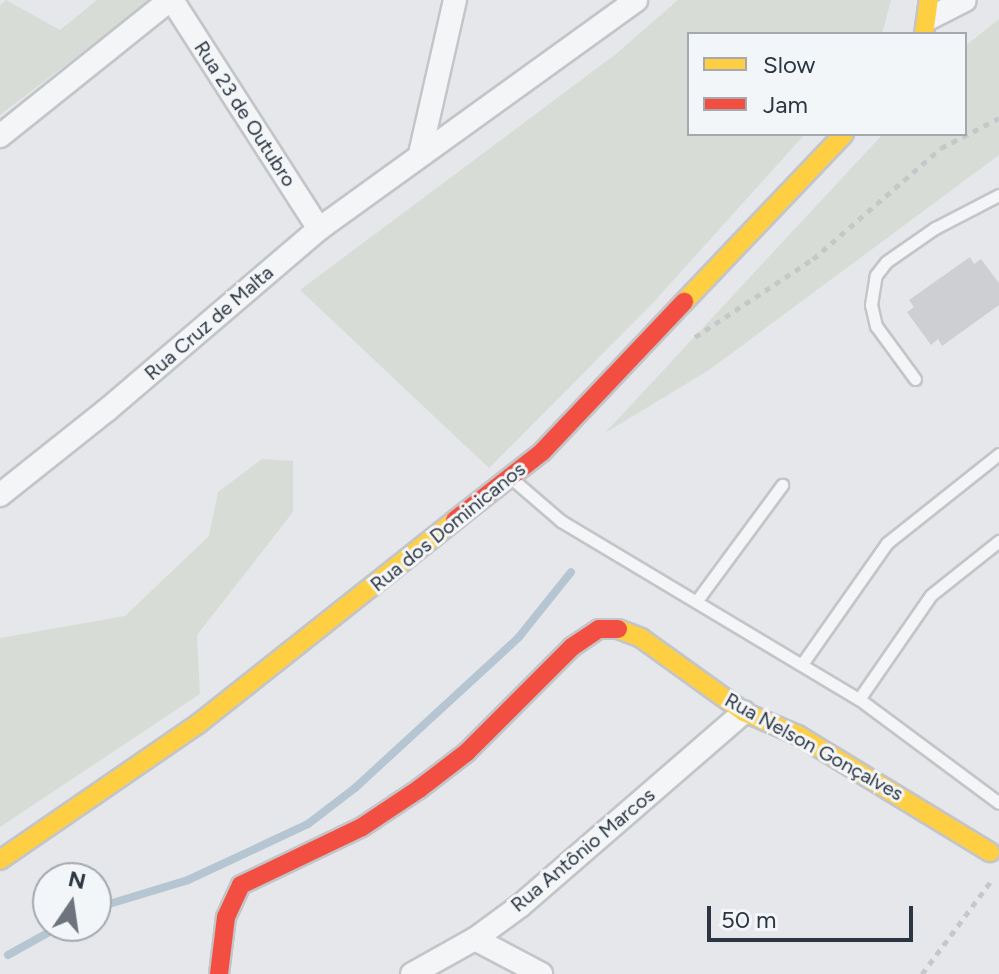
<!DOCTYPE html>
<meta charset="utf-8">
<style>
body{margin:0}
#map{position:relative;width:999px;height:974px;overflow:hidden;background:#e5e7ea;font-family:Figtree,sans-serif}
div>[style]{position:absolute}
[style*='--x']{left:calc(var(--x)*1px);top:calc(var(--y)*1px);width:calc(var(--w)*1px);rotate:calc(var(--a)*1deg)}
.green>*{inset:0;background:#d7ddd6}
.stream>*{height:8px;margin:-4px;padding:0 4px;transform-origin:4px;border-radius:4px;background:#b5c6d2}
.building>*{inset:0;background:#cdcfd2}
.path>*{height:5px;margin-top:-2.5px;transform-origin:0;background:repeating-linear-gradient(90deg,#c5c8c9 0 6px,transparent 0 12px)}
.roads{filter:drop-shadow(2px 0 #c3c5c8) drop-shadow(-2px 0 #c3c5c8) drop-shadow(0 2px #c3c5c8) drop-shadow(0 -2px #c3c5c8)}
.lane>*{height:11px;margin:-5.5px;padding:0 5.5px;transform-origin:5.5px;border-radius:5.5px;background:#f4f5f6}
.street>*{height:22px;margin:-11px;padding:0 11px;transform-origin:11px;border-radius:11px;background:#f4f5f6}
.slow>*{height:18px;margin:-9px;padding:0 9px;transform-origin:9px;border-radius:9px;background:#ffcf43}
.jam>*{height:18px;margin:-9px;padding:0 9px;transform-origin:9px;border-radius:9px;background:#f24e42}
span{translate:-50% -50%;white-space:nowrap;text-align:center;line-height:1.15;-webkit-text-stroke:6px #f3f6f8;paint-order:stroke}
.street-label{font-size:20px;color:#2c3642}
.legend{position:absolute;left:687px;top:32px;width:280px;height:104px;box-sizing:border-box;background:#f3f6f8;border:2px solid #a3a9af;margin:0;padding:10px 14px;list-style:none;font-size:24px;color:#2c3642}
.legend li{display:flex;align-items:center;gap:16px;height:40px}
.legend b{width:40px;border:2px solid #a3a9af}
.north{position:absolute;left:32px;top:862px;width:80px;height:80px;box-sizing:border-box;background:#f3f6f8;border:2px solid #a3a9af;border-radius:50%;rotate:13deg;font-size:22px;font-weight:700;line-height:32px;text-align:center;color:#2c3642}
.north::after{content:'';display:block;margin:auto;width:28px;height:36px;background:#6d747d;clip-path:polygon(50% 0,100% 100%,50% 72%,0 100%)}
.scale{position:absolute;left:707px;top:906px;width:206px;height:36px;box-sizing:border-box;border:4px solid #2c3642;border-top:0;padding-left:10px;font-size:24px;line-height:28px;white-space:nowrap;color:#2c3642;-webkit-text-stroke:6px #f3f6f8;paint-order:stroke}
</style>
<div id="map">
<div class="green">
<div style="clip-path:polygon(6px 0,60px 30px,97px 0,151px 0,0 115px,0 5px)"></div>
<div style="clip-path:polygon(678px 0,891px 0,882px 34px,689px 34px,689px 134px,805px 134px,652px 304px,489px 468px,300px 290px,616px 54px)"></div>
<div style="clip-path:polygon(999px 19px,999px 155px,709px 370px,605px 433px,883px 134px,965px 134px,965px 46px)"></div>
<div style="clip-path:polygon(262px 459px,293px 461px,293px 512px,197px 635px,200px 694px,0 827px,0 638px,125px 616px,209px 536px,218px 492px)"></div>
</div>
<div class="stream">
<div style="--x:96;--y:908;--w:96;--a:-16.9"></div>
<div style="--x:188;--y:880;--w:132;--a:-25"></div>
<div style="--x:308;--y:824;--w:59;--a:-37.5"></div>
<div style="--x:355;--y:788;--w:223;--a:-42.6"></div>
<div style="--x:519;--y:637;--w:83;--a:-51.3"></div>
<div style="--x:8;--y:955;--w:60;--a:-29.1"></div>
</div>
<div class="building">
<div style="clip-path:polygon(970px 257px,974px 264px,981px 259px,999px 283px,999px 305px,942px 346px,938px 339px,931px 345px,907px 312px,914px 307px,909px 300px)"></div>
</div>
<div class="path">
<div style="--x:695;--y:337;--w:141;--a:-33.5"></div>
<div style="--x:813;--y:259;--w:169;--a:-40.9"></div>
<div style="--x:941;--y:148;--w:65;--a:-27.3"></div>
<div style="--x:922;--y:974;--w:116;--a:-53.4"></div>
</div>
<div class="roads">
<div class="lane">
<div style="--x:915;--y:379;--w:66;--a:-126.3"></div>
<div style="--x:876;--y:326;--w:22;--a:-103"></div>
<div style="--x:871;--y:305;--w:30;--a:-81"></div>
<div style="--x:876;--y:275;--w:16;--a:-52"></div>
<div style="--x:886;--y:262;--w:60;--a:-34.8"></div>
<div style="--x:935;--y:228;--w:72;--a:-27.3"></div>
<div style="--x:511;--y:478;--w:66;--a:40.7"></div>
<div style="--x:561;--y:521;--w:347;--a:30.9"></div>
<div style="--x:859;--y:699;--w:174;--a:36.6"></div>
<div style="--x:698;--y:599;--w:142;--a:-53.6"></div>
<div style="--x:802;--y:664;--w:148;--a:-54.9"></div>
<div style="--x:887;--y:543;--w:143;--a:-38.5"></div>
<div style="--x:859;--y:699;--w:126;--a:-55.3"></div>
<div style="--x:931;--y:595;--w:87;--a:-38.5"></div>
</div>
<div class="street">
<div style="--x:172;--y:0;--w:272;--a:57.3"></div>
<div style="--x:930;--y:18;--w:39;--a:-27"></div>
<div style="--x:0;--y:136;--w:218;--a:-38.7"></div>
<div style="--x:420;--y:154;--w:158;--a:-77.2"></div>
<div style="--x:0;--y:495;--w:137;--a:-38.5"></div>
<div style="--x:107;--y:410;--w:279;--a:-40.5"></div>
<div style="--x:319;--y:229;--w:391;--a:-35.8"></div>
<div style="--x:475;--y:939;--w:75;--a:27.9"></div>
<div style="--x:412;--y:974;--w:72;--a:-29.1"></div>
<div style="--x:475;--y:939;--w:56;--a:-36.3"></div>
<div style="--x:520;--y:906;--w:296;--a:-40.9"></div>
</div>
<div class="slow">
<div style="--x:924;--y:34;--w:34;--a:-82"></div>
<div style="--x:684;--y:302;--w:232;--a:-46.4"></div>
<div style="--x:618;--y:629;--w:25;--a:21"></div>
<div style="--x:641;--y:638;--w:127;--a:35.7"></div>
<div style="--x:744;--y:712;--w:59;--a:23.1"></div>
<div style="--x:798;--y:735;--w:225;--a:31.4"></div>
<div style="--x:0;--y:860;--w:240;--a:-34.5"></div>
<div style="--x:198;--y:724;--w:328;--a:-38.4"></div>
</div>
<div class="jam">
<div style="--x:455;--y:520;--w:110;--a:-38"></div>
<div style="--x:542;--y:452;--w:207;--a:-46.6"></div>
<div style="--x:219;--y:974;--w:57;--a:-83"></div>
<div style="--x:226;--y:917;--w:35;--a:-65"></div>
<div style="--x:241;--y:885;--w:134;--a:-25.6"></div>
<div style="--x:362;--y:827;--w:69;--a:-33.7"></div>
<div style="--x:419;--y:789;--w:61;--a:-37.6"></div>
<div style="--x:467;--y:752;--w:148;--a:-45"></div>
<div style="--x:572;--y:647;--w:32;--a:-34"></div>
<div style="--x:599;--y:629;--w:19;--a:0"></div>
</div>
</div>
<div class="street-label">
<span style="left:245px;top:114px;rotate:57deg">Rua 23 de Outubro</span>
<span style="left:209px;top:323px;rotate:-41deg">Rua Cruz de Malta</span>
<span style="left:448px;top:527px;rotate:-39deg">Rua dos Dominicanos</span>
<span style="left:814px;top:747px;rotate:29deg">Rua Nelson Gonçalves</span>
<span style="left:583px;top:850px;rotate:-40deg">Rua Antônio Marcos</span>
</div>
<ul class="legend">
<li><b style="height:10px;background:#ffcf43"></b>Slow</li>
<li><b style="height:10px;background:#f24e42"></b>Jam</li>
</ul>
<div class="north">N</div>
<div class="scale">50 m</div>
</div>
